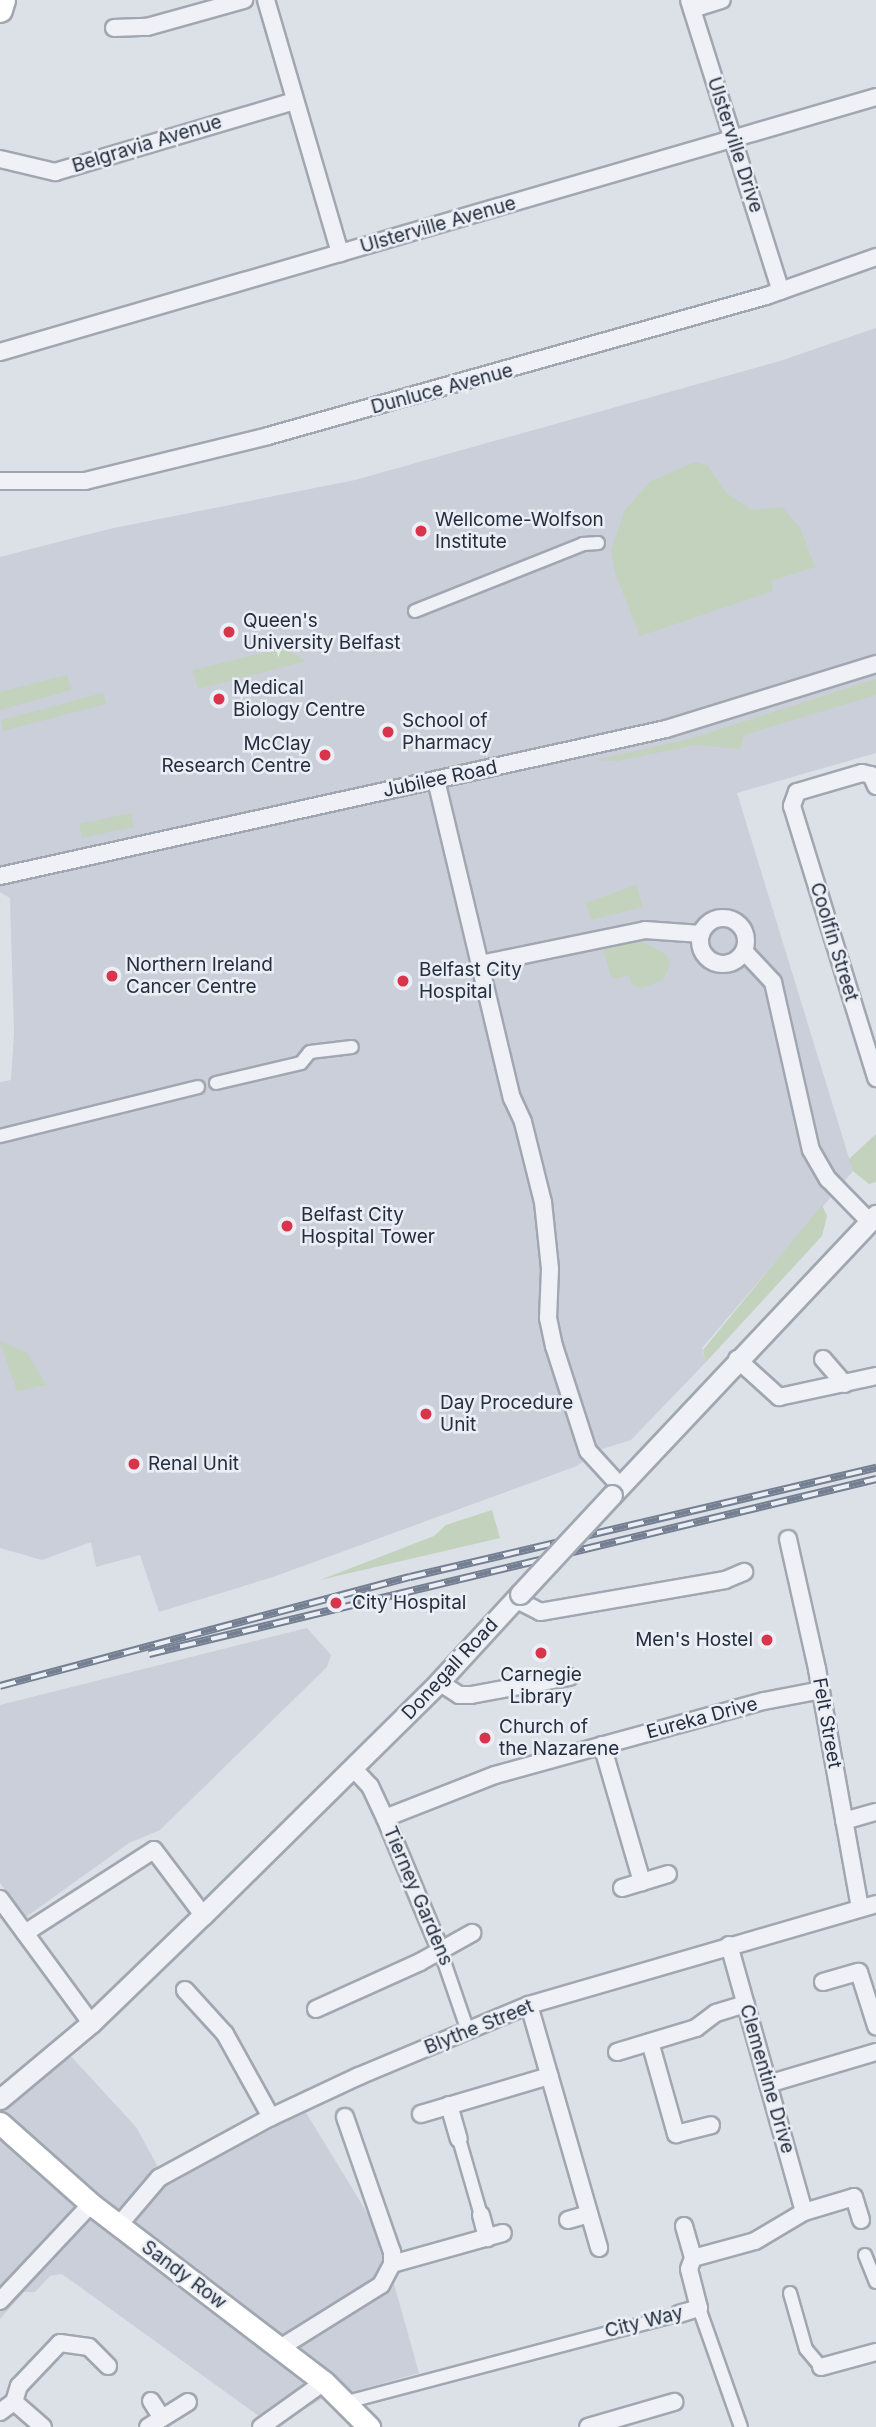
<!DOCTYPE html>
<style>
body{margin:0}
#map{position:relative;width:876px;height:2427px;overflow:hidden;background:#dce0e7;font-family:Inter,sans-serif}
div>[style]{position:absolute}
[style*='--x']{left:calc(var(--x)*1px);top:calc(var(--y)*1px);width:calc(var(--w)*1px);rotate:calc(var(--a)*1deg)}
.built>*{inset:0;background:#cacfda}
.green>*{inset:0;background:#c2d2bc;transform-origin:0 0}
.roads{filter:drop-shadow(2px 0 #a1a7b1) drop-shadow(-2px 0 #a1a7b1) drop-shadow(0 2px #a1a7b1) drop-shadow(0 -2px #a1a7b1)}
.pedestrian>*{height:12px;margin:-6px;padding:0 6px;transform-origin:6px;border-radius:6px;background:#eff1f6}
.minor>*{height:16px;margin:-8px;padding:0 8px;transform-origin:8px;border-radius:8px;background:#eff1f6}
.minor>.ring{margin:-8px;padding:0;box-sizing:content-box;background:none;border:16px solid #eff1f6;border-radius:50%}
.tertiary>*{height:19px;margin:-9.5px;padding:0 9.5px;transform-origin:9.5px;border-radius:9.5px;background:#eff1f6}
.secondary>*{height:21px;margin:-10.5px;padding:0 10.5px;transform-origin:10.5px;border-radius:10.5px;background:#fff}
.primary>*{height:24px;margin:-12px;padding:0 12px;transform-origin:12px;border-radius:12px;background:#fff}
.rail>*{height:8px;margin-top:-4px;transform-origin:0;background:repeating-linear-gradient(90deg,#ebeff5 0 16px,#747f92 0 32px);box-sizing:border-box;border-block:2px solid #747f92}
.bridges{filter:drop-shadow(2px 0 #a1a7b1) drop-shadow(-2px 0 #a1a7b1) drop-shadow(0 2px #a1a7b1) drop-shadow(0 -2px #a1a7b1)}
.tertiary-bridge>*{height:19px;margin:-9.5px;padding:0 9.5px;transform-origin:9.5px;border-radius:9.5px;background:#eff1f6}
.dots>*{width:19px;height:19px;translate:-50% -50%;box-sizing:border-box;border:4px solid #ebeff5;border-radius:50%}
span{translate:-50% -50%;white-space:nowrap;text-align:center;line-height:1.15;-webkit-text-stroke:5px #ebeff5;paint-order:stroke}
.street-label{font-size:19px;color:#242e3f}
.poi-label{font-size:19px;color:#242e3f}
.left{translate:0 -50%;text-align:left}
.right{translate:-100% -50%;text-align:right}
</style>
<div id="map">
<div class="built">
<div style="clip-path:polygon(876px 328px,876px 753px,737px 793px,853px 1171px,702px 1348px,706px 1362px,631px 1440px,599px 1450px,577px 1466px,273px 1577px,159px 1612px,140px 1555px,96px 1567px,91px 1542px,42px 1560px,0 1548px,0 1082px,11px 1080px,14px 1033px,10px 898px,0 892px,0 557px,109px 529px,355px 480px,780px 361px)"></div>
<div style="clip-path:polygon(307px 1628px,331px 1655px,327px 1667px,160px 1830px,129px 1843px,26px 1917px,0 1883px,0 1705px)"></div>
<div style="clip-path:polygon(68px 2053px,136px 2127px,168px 2185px,305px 2111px,380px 2234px,419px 2373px,352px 2392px,383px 2427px,351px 2427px,322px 2399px,274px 2427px,62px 2274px,50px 2276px,35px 2292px,24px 2292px,0 2319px,0 2114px)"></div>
</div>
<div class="green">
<div style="clip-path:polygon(695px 462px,708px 466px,726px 493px,752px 510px,782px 507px,800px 528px,815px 567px,771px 581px,773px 591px,640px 636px,615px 573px,611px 550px,625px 510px,651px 481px)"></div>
<div style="clip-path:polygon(278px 645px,306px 661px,198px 689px,193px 670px,279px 649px)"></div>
<div style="clip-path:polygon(67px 675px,71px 690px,0 710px,0 692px)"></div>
<div style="clip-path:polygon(876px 679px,876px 695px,744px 735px,740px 749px,696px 745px,617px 761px,596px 760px,693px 738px)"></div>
<div style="left:103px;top:693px;width:11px;height:106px;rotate:75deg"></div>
<div style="left:131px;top:813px;width:14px;height:53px;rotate:78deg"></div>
<div style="clip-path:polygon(636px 885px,643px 907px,591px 920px,586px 903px)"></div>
<div style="clip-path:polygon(641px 941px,667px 955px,670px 965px,663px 980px,642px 988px,632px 984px,629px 975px,615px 979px,611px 976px,603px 950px)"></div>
<div style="clip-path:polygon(876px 1134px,876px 1182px,869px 1184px,853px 1171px,849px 1159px)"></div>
<div style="clip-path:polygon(822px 1205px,827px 1216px,822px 1236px,706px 1362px,703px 1350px)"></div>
<div style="clip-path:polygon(0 1341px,27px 1353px,46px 1385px,17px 1391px)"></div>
<div style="clip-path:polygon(492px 1510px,500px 1538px,320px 1580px,434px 1536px,446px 1525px)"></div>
</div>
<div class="roads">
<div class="pedestrian">
<div style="--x:415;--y:611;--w:181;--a:-21.7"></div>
<div style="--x:583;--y:544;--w:15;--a:-4"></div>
<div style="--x:216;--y:1083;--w:87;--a:-13.2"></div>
<div style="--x:301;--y:1063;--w:14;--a:-51"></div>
<div style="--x:310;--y:1052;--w:42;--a:-6.8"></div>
<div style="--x:0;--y:1136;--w:204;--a:-13.9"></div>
<div style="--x:439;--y:1947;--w:89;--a:71"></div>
<div style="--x:459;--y:2139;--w:79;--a:73.9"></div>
<div style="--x:865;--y:2255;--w:29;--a:68"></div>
<div style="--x:790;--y:2293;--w:58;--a:74.1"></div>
<div style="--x:806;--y:2349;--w:23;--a:50"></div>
<div style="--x:699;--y:2308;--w:126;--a:70.6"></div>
<div style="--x:347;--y:2402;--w:343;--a:-14.8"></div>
</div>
<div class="minor">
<div style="--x:266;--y:0;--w:264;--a:73.7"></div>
<div style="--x:689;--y:0;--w:305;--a:72.5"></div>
<div style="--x:692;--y:9;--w:31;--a:-17"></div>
<div style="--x:114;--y:28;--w:33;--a:-2"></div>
<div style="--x:147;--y:27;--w:101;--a:-15.6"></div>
<div style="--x:0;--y:159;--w:57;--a:13.3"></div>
<div style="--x:55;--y:172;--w:249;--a:-16.5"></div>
<div style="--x:0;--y:352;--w:912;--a:-16.23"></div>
<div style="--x:0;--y:481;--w:85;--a:0"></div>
<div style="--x:85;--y:481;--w:188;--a:-13.8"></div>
<div style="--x:268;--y:436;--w:517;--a:-15.7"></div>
<div style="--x:766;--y:296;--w:117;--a:-19.5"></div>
<div style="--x:436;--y:780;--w:327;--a:76.6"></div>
<div style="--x:512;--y:1098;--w:26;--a:65"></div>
<div style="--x:523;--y:1122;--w:82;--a:76"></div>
<div style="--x:543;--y:1202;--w:67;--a:84"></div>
<div style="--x:550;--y:1269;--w:49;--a:92.3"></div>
<div style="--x:548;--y:1318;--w:29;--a:78"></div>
<div style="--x:554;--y:1346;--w:110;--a:72.1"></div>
<div style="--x:588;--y:1451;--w:47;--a:47.6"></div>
<div style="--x:876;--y:786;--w:12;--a:-114"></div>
<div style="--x:871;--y:775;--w:9;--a:-167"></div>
<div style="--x:862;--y:773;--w:68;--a:163.7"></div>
<div style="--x:797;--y:792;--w:15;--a:110"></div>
<div style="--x:792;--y:806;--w:285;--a:72.8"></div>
<div style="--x:0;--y:876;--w:682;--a:-12.45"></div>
<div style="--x:666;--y:729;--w:220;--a:-17.2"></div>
<div class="ring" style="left:700px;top:918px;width:30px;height:30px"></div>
<div style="--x:744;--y:951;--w:42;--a:46.9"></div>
<div style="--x:773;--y:982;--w:172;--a:77.3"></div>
<div style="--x:811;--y:1150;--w:34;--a:60"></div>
<div style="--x:828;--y:1179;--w:59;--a:45.7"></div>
<div style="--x:480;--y:964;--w:168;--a:-11.6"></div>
<div style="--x:645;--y:930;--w:56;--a:4.1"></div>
<div style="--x:737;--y:1359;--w:57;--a:42.1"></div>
<div style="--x:779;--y:1397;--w:99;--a:-12.2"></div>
<div style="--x:823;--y:1359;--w:33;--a:49"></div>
<div style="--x:788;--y:1539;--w:133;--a:77.4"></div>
<div style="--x:817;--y:1669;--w:243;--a:79.8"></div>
<div style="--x:515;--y:1599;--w:28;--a:27"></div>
<div style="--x:540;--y:1612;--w:188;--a:-9.8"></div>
<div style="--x:725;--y:1580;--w:21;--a:-23"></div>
<div style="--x:439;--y:1682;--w:24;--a:33"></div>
<div style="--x:459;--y:1695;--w:12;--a:0"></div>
<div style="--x:471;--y:1695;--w:100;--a:-10.4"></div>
<div style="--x:602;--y:1745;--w:143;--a:73.7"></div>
<div style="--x:353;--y:1768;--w:25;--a:47"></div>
<div style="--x:370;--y:1786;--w:35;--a:65"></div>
<div style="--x:385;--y:1818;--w:140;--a:67.3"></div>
<div style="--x:385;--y:1818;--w:118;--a:-21.4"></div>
<div style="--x:495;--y:1775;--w:279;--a:-15.4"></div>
<div style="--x:764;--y:1701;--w:58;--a:-10.9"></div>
<div style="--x:844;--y:1821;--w:33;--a:-16"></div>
<div style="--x:622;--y:1888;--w:48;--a:-16.9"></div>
<div style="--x:0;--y:1899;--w:154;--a:53.7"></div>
<div style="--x:25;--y:1933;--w:153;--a:-32.8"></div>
<div style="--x:154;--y:1850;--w:81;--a:53"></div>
<div style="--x:729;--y:1945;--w:277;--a:74.3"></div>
<div style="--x:823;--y:1982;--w:37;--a:-16"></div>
<div style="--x:859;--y:1972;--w:57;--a:72.5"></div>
<div style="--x:185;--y:1990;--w:59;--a:47.7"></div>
<div style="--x:225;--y:2034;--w:95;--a:61"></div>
<div style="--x:529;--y:2005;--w:253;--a:73.9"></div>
<div style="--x:316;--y:2009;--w:114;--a:-24.3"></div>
<div style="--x:420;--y:1962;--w:60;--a:-29.1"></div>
<div style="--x:650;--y:2042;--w:96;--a:74.2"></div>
<div style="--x:676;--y:2134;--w:36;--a:-14"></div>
<div style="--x:617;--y:2052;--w:83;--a:-16.9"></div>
<div style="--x:696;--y:2028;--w:25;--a:-37"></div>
<div style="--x:716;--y:2013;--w:31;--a:-17"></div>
<div style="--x:768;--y:2084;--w:113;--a:-16.5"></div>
<div style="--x:449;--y:2105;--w:35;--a:74"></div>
<div style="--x:421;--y:2114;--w:134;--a:-16.5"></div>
<div style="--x:481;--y:2215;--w:24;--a:75"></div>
<div style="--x:568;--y:2220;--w:22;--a:-16"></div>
<div style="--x:119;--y:2225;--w:62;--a:-49.6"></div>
<div style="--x:159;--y:2178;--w:128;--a:-28.6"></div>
<div style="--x:271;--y:2117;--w:97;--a:-25"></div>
<div style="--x:359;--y:2076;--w:184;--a:-22.7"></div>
<div style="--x:529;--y:2005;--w:361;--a:-16.2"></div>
<div style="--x:684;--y:2226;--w:33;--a:74"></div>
<div style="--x:693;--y:2258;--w:64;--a:-15.3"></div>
<div style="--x:755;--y:2241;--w:57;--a:-30.6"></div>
<div style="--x:804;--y:2212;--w:52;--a:-16.7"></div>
<div style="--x:854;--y:2197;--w:24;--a:73"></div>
<div style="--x:392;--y:2264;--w:115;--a:-15.6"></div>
<div style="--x:0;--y:2301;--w:133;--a:-46.8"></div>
<div style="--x:679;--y:2314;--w:21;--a:-17"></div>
<div style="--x:699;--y:2308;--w:40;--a:-104.4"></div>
<div style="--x:689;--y:2269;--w:12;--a:-70"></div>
<div style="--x:280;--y:2348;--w:119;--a:-32"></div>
<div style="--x:381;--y:2285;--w:24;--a:-62"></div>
<div style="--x:392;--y:2264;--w:12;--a:-90"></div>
<div style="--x:392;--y:2252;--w:143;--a:-109.2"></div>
<div style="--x:821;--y:2367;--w:57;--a:-15.3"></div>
<div style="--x:151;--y:2401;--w:20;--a:57"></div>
<div style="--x:0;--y:2412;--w:17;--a:-36"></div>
<div style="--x:43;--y:2427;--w:38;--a:-139"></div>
<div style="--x:14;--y:2402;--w:17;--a:-73"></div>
<div style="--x:19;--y:2386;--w:59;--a:-46.4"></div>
<div style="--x:60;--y:2343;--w:29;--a:8"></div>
<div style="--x:89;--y:2347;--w:27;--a:45"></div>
<div style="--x:148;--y:2427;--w:47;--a:-32"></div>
<div style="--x:261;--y:2427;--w:77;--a:-35.5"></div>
<div style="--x:588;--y:2427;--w:90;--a:-16.2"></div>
</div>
<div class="tertiary">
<div style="--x:612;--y:1495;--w:385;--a:-46.7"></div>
<div style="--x:0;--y:2099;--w:119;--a:-39.9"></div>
<div style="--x:91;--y:2023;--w:156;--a:-44"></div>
<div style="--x:203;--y:1915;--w:332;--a:-44.6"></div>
<div style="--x:439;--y:1682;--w:120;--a:-47.4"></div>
</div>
<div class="secondary">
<div style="--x:0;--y:2123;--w:122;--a:41.7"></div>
<div style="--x:91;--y:2204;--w:293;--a:37.4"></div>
<div style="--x:324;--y:2382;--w:64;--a:45"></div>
</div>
<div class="primary">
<div style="--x:0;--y:10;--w:10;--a:-73"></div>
</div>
</div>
<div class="rail">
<div style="--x:149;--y:1654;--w:748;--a:-13.53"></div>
<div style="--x:0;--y:1686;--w:424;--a:-14.9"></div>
<div style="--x:410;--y:1577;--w:479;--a:-13.2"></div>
</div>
<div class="bridges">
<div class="tertiary-bridge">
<div style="--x:520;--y:1594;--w:135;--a:-47.1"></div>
</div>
</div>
<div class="dots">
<div style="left:421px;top:531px;background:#d9344c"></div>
<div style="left:229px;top:632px;background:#d9344c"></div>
<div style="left:219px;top:699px;background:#d9344c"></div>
<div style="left:388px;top:732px;background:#d9344c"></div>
<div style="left:325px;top:755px;background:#d9344c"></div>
<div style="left:112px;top:976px;background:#d9344c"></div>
<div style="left:403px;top:981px;background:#d9344c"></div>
<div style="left:287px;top:1226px;background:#d9344c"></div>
<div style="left:426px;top:1414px;background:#d9344c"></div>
<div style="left:134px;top:1464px;background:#d9344c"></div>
<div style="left:336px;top:1603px;background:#d9344c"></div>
<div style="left:767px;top:1640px;background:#d9344c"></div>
<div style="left:541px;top:1653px;background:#d9344c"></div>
<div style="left:485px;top:1738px;background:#d9344c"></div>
</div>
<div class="street-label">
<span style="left:147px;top:144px;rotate:-17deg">Belgravia Avenue</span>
<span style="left:735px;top:145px;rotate:72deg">Ulsterville Drive</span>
<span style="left:438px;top:225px;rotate:-16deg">Ulsterville Avenue</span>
<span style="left:442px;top:389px;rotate:-15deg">Dunluce Avenue</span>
<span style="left:440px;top:779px;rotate:-12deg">Jubilee Road</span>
<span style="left:834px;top:942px;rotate:73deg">Coolfin Street</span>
<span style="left:450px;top:1669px;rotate:-47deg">Donegall Road</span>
<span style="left:702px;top:1718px;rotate:-15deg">Eureka Drive</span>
<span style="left:827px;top:1723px;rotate:80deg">Felt Street</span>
<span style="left:418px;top:1896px;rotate:67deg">Tierney Gardens</span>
<span style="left:479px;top:2027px;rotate:-22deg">Blythe Street</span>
<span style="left:767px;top:2079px;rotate:74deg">Clementine Drive</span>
<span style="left:184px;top:2275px;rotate:37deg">Sandy Row</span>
<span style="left:644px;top:2322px;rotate:-14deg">City Way</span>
</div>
<div class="poi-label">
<span class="left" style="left:435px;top:531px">Wellcome-Wolfson<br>Institute</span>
<span class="left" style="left:243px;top:632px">Queen's<br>University Belfast</span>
<span class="left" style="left:233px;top:699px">Medical<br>Biology Centre</span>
<span class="left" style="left:402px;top:732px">School of<br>Pharmacy</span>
<span class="right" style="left:311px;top:755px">McClay<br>Research Centre</span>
<span class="left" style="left:126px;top:976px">Northern Ireland<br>Cancer Centre</span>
<span class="left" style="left:419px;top:981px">Belfast City<br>Hospital</span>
<span class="left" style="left:301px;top:1226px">Belfast City<br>Hospital Tower</span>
<span class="left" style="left:440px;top:1414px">Day Procedure<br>Unit</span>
<span class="left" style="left:148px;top:1464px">Renal Unit</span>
<span class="left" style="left:352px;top:1603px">City Hospital</span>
<span class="right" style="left:753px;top:1640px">Men's Hostel</span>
<span style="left:541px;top:1686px">Carnegie<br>Library</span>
<span class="left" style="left:499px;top:1738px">Church of<br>the Nazarene</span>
</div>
</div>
